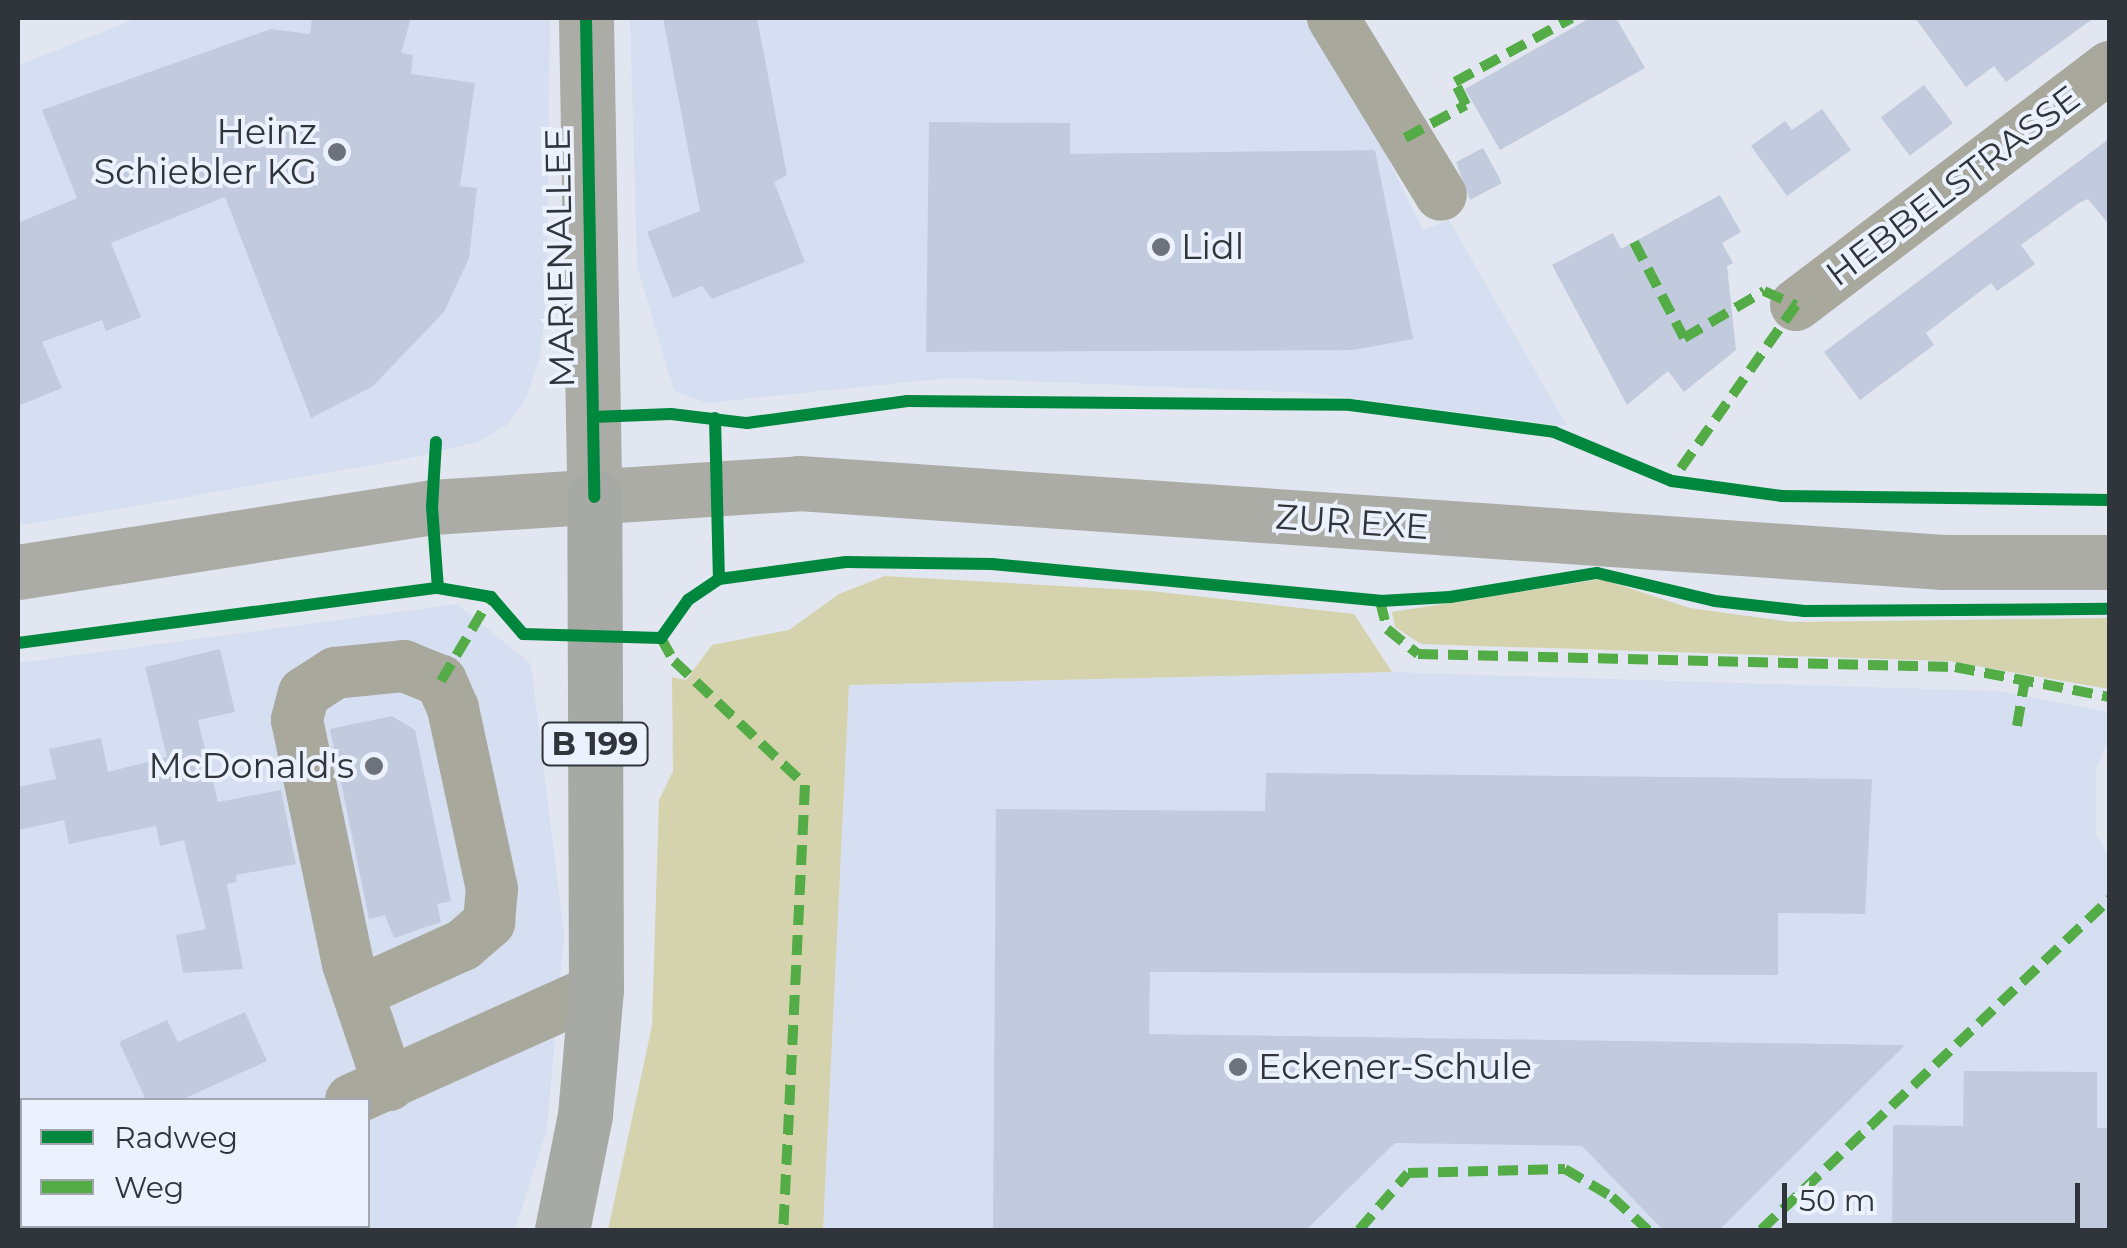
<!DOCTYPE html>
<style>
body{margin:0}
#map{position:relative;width:2127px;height:1248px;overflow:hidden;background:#e1e6f0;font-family:Montserrat,sans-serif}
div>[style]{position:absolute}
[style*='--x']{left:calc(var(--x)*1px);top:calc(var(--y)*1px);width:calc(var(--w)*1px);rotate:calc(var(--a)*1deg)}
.built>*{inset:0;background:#d6dff1}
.green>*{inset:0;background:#d4d3ad}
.building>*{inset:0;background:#c2cbdd;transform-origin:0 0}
.minor>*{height:52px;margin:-26px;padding:0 26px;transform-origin:26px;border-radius:26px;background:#a8a89d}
.major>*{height:55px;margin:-27.5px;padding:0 27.5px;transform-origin:27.5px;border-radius:27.5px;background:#abaca6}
.highway>*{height:55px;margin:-27.5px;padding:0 27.5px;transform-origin:27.5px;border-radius:27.5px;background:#a7aaa4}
.quiet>*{height:10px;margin-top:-5px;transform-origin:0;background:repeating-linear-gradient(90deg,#54ac46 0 20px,transparent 0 30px)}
.cycleway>*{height:12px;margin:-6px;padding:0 6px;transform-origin:6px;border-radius:6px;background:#00873e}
.dots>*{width:28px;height:28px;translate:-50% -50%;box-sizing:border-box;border:5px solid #ecf2fd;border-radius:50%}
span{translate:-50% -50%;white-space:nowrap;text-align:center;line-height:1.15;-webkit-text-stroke:8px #ecf2fd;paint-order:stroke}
.shield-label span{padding:2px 8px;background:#ecf2fd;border:2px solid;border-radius:8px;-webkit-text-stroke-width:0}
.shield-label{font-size:32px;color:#30343b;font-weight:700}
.poi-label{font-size:35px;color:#30343b}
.right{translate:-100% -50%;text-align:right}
.left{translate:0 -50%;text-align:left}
.street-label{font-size:35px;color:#30343b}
.frame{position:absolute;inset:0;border:20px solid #30343b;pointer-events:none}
.legend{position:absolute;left:20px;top:1098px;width:350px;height:130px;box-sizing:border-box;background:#ecf2fd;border:2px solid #a1a6af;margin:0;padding:12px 18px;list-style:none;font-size:30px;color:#30343b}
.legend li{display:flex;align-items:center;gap:20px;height:50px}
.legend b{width:50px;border:2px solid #a1a6af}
.scale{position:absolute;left:1782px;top:1183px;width:298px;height:45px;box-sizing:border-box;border:5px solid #30343b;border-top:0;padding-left:12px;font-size:30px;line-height:35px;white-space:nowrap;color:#30343b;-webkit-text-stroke:8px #ecf2fd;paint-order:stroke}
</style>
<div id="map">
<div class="built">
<div style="clip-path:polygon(138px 18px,550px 18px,547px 291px,540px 356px,526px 399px,507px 425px,478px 442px,406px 459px,18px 526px,18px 65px)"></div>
<div style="clip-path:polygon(630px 18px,1319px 18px,1423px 230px,1449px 220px,1567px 426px,1312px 393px,949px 378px,707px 403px,674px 391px,637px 266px)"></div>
<div style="clip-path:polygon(evenodd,457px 604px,531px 664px,564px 935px,547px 1129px,515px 1230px,18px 1230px,18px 663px,457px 604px,22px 1100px,368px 1100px,368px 1226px,22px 1226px,22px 1100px)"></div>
<div style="clip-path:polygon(1392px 672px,1996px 691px,2109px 712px,2109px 738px,2096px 769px,2096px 835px,2110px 857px,2109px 1230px,823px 1230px,849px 685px)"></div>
</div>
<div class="green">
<div style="clip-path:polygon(885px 576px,1151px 591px,1354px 614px,1392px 672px,849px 685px,823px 1230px,608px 1230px,652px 1026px,659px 800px,673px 771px,672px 677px,686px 680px,712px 645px,789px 630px,839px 594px)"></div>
<div style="clip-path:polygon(1601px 579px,1690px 608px,1790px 622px,2109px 618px,2109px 689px,1949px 661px,1421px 644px,1395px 627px,1392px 612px)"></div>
</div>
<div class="building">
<div style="clip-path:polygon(312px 18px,411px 18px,401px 53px,413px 55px,411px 74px,475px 83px,460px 186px,477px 188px,469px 258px,444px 312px,372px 387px,311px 418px,225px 197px,111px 243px,141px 317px,106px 331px,102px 320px,42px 342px,62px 388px,18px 406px,18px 223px,77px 198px,42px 110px,271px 29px,310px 34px)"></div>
<div style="clip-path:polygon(663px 18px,757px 18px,787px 175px,774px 182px,805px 262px,712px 299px,702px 286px,673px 298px,647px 232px,700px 211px)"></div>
<div style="clip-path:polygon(1590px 18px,1616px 18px,1645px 68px,1500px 150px,1465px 89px)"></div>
<div style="clip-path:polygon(1915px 18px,2094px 18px,2006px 82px,1994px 66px,1966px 87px)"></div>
<div style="left:1924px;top:85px;width:48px;height:54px;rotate:53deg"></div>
<div style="clip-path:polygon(1822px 109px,1851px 150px,1787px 196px,1751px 146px,1785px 121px,1792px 130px)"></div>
<div style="clip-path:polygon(929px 122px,1070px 123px,1070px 154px,1375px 150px,1413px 339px,1353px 350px,926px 352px)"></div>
<div style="clip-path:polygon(2110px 138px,2110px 226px,2088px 199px,2079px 203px,2021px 245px,2035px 264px,1997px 291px,1991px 283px,1926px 333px,1934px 345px,1860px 400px,1824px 352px)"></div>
<div style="clip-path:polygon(1483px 148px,1502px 183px,1470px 200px,1456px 162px)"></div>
<div style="clip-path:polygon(1720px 195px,1741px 232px,1722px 243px,1733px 263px,1727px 266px,1736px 350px,1684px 392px,1668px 371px,1627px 405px,1552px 265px,1613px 233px,1621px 249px)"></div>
<div style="clip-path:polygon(220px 649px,235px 712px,198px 720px,218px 802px,281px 790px,296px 864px,236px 875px,237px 882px,227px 884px,243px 969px,183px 973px,176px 935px,206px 929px,184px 840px,160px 846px,156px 826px,69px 844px,64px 820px,18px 830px,18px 787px,56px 779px,49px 749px,101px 738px,108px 772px,167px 757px,145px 667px)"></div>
<div style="clip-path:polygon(392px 716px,415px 730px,451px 901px,437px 904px,441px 922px,394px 938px,385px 915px,369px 919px,330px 729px)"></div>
<div style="clip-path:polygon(1266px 773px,1872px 779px,1865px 914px,1778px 913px,1778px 975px,1150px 972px,1149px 1034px,1905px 1045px,1719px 1230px,1663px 1230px,1582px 1146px,1395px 1143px,1306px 1230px,993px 1230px,996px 809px,1265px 811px)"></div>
<div style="clip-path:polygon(245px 1012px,267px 1061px,181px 1100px,146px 1100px,119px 1042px,167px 1020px,178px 1042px)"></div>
<div style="clip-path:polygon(1964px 1071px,2097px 1072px,2097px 1128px,2110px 1128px,2110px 1230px,1892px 1230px,1893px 1125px,1963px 1126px)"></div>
</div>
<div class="minor">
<div style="--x:1333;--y:18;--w:207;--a:58.6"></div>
<div style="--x:1796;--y:305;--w:394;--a:-37.2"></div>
<div style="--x:361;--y:991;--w:112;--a:-24.3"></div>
<div style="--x:463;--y:945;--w:35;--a:-41"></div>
<div style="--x:489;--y:922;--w:33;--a:-85"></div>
<div style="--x:492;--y:889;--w:185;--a:-102.2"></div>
<div style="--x:453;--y:708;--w:30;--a:-114"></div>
<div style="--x:441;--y:681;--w:40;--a:-158"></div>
<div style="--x:404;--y:666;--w:69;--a:174.2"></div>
<div style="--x:335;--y:673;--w:37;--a:147"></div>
<div style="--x:304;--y:693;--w:28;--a:105"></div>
<div style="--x:297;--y:720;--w:249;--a:78.2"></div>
<div style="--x:348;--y:964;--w:128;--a:71.3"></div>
<div style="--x:351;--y:1100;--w:269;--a:-24.2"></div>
<div style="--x:25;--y:1230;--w:13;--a:-18"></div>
</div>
<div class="major">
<div style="--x:586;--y:18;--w:479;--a:89"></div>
<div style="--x:18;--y:572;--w:419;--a:-8.9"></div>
<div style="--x:432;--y:507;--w:368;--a:-3.7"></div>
<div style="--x:799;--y:483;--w:1147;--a:3.95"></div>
<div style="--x:1943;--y:562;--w:167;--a:0"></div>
</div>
<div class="highway">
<div style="--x:562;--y:1230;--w:117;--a:-78.7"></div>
<div style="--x:585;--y:1115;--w:125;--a:-85"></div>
<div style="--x:596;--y:990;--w:493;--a:-90.2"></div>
</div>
<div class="quiet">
<div style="--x:1405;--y:138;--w:69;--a:-28.4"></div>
<div style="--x:1466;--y:105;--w:25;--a:-116"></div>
<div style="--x:1455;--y:82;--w:133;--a:-28.7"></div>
<div style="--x:1634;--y:242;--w:108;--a:62.5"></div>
<div style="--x:1684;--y:338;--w:93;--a:-30.4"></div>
<div style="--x:1764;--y:291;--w:35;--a:24"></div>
<div style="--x:1796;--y:305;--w:215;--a:125.2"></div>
<div style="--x:1380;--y:601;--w:29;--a:76"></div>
<div style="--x:1387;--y:629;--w:40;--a:39"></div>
<div style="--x:1418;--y:654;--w:537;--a:1.39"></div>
<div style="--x:1955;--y:667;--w:158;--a:11"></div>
<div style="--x:661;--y:638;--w:26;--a:61"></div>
<div style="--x:674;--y:661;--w:180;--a:43.4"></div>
<div style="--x:805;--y:785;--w:446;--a:92.8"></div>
<div style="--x:441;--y:681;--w:98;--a:-59.2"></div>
<div style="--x:2017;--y:726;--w:48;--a:-80.3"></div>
<div style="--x:1359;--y:1230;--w:75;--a:-49.3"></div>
<div style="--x:1408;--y:1173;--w:157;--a:-1.5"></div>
<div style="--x:1565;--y:1169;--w:55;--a:30.8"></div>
<div style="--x:1612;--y:1197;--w:49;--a:42.5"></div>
<div style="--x:1761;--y:1230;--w:481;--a:-43.5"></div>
</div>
<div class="cycleway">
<div style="--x:586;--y:18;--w:479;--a:89"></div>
<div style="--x:593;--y:417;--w:78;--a:-2.2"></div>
<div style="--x:671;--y:414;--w:77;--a:6.8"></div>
<div style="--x:747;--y:423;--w:162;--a:-7.8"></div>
<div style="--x:907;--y:401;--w:443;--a:0.5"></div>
<div style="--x:1350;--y:405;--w:206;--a:7.5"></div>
<div style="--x:1554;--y:432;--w:128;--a:22.6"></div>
<div style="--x:1672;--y:481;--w:111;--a:7.8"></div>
<div style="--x:1782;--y:496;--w:328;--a:0.7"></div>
<div style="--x:715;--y:418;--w:161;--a:88.6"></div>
<div style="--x:436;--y:442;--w:65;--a:93.5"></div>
<div style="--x:432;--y:507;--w:81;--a:85.8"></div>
<div style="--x:438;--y:588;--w:54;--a:9.6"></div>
<div style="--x:491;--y:597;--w:49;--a:49.1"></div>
<div style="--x:523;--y:634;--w:138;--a:1.7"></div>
<div style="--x:661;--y:638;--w:47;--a:-54.6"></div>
<div style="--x:688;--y:600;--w:37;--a:-34"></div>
<div style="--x:719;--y:579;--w:128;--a:-7.6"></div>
<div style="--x:846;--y:562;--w:146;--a:0.8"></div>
<div style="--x:992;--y:564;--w:390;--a:5.4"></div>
<div style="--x:1380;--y:601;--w:70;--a:-3.3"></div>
<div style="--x:1450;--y:597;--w:149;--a:-9.3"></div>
<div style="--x:1597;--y:573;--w:121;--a:13.3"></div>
<div style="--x:1715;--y:601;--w:90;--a:6.4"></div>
<div style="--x:1804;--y:611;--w:306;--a:-0.4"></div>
<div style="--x:18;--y:643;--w:424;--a:-7.5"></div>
</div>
<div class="dots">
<div style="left:337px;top:152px;background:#6e727a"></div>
<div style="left:1161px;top:247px;background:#6e727a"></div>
<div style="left:374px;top:766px;background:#6e727a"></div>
<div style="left:1238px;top:1067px;background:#6e727a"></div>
</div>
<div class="shield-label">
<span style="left:595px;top:744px">B 199</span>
</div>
<div class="poi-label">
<span class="right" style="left:317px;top:152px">Heinz<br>Schiebler KG</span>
<span class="left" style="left:1181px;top:247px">Lidl</span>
<span class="right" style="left:354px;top:766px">McDonald's</span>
<span class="left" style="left:1258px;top:1067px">Eckener-Schule</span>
</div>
<div class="street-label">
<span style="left:1953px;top:186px;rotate:-37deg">HEBBELSTRASSE</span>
<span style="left:560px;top:258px;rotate:-91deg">MARIENALLEE</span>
<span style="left:1352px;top:522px;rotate:4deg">ZUR EXE</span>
</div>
<div class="frame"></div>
<ul class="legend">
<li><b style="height:12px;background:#00873e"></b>Radweg</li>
<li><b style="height:12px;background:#54ac46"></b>Weg</li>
</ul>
<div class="scale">50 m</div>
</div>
